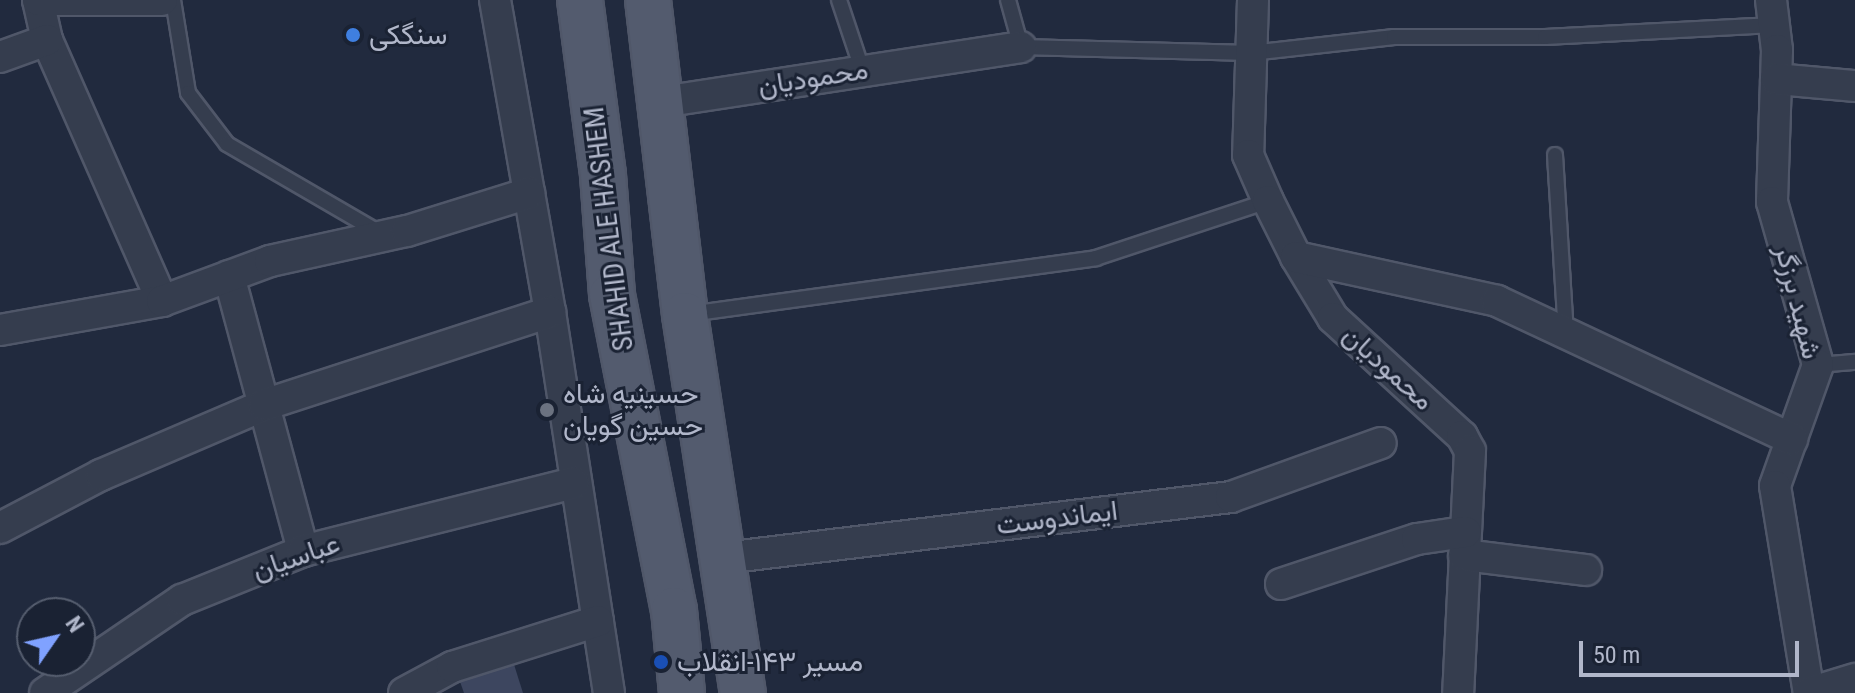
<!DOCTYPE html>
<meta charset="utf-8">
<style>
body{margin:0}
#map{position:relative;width:1855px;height:693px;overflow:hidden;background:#212a3e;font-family:"Roboto Condensed",Vazirmatn,sans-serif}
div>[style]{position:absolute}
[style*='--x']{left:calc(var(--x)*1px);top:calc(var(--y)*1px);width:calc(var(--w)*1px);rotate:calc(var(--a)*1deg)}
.building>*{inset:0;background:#3d465f}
.roads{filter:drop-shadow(2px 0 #505769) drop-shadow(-2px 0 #505769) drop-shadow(0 2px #505769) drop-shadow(0 -2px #505769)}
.service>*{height:14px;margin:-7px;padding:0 7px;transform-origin:7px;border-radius:7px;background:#353d4e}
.minor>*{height:30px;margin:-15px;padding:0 15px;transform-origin:15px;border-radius:15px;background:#353d4e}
.primary>*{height:44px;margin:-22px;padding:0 22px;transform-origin:22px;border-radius:22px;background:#535b6e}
.dots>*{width:22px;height:22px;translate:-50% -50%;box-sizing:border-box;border:4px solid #1a2233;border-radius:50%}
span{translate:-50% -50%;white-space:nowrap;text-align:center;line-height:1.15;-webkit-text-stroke:6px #1a2233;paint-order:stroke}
.poi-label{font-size:28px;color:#b1b7ca}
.left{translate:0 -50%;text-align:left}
.street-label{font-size:28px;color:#b1b7ca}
.north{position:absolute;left:16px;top:597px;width:80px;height:80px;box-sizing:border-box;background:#1a2233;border:2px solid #565e6f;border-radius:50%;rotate:56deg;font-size:22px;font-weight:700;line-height:32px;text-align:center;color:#b1b7ca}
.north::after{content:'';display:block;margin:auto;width:28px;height:36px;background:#80a2ff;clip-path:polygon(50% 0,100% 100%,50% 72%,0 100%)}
.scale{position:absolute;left:1579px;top:641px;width:220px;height:36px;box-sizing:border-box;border:4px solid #b1b7ca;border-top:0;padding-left:10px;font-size:24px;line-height:28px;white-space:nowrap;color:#b1b7ca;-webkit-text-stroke:6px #1a2233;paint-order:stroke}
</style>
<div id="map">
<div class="building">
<div style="clip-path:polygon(511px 655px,523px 693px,464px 693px,457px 673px)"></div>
</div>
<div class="roads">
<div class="service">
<div style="--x:173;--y:0;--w:94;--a:80.8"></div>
<div style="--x:188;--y:93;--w:64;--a:52.6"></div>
<div style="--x:227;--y:144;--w:177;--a:30.2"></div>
<div style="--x:839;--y:0;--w:73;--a:71.6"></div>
<div style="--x:1008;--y:0;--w:49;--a:74.5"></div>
<div style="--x:1021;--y:47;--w:230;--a:1.5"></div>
<div style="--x:1251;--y:53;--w:144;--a:-6.4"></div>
<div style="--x:1394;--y:37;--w:151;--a:0"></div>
<div style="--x:1545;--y:37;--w:229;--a:-3"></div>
<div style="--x:1555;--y:155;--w:178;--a:86.5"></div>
<div style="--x:689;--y:314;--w:411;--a:-7.8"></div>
<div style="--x:1096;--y:258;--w:181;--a:-18.3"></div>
<div style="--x:1818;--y:365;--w:37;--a:-5"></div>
</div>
<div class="minor">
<div style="--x:38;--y:0;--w:41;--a:77.3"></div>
<div style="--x:47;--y:40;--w:285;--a:66.2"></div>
<div style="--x:38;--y:0;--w:124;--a:0"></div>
<div style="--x:495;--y:0;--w:317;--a:80"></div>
<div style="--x:550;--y:312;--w:386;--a:81.2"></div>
<div style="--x:1253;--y:0;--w:155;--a:91.8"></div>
<div style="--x:1248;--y:155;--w:50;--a:66.5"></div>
<div style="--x:1268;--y:201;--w:63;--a:63.4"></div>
<div style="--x:1296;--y:257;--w:71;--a:58.8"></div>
<div style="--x:1333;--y:318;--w:175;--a:42.5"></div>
<div style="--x:1462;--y:436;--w:17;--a:62"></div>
<div style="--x:1470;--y:451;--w:242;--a:92.8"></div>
<div style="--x:1771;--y:0;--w:50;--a:83.2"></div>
<div style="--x:1777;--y:50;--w:152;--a:91.9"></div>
<div style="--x:1772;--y:202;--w:169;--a:74.2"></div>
<div style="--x:1818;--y:365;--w:128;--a:109.6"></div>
<div style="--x:1775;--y:486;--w:210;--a:80.7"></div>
<div style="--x:1809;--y:693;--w:48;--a:-16.9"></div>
<div style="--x:0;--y:57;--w:50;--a:-19.9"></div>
<div style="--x:1776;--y:79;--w:79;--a:5.1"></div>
<div style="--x:662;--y:102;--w:363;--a:-8.7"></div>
<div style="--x:1296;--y:257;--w:206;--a:12.3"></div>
<div style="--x:1497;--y:301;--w:326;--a:25.1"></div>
<div style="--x:229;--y:276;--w:285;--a:74.9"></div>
<div style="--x:0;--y:330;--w:165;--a:-10.1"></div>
<div style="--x:162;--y:301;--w:115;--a:-20.3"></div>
<div style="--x:270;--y:261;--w:140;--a:-12.4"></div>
<div style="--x:407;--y:231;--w:128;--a:-17.3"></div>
<div style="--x:0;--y:528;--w:114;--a:-27.7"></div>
<div style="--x:101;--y:475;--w:177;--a:-23.2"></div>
<div style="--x:264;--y:405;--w:301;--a:-18"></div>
<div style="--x:1464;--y:555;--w:123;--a:7"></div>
<div style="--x:724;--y:558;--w:511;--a:-6.86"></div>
<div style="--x:1231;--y:497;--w:159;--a:-19.8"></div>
<div style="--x:1281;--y:584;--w:143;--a:-18.3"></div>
<div style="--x:1417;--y:539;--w:49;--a:-8.3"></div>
<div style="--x:45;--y:693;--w:166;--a:-34.2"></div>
<div style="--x:182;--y:600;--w:131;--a:-22"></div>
<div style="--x:303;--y:551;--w:279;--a:-14.1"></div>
<div style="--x:404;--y:693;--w:55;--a:-28.4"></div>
<div style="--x:452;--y:667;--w:153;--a:-17.5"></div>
</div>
<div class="primary">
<div style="--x:580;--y:0;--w:177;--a:82.5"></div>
<div style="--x:603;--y:175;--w:120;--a:85.7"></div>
<div style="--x:612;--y:295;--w:321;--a:78.9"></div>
<div style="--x:674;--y:610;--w:83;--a:84.5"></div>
<div style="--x:648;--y:0;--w:317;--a:83.3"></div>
<div style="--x:685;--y:315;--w:382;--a:81.3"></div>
</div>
</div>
<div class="dots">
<div style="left:353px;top:35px;background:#3f7fe0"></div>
<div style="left:547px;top:410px;background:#6b7280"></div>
<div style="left:661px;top:662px;background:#1a4fb4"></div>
</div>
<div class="poi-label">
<span class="left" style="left:369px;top:35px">سنگکی</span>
<span class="left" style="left:563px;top:410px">حسینیه شاه<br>حسین گویان</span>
<span class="left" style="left:677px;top:662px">مسیر ۱۴۳-انقلاب</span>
</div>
<div class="street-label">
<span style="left:813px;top:78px;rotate:-9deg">محمودیان</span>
<span style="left:609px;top:229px;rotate:-97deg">SHAHID ALE HASHEM</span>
<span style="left:1798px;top:302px;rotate:76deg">شهید برزگر</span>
<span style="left:1388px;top:368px;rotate:42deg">محمودیان</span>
<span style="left:1057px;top:518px;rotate:-7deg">ایماندوست</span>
<span style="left:296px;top:557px;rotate:-19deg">عباسیان</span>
</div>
<div class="north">N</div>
<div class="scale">50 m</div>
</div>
